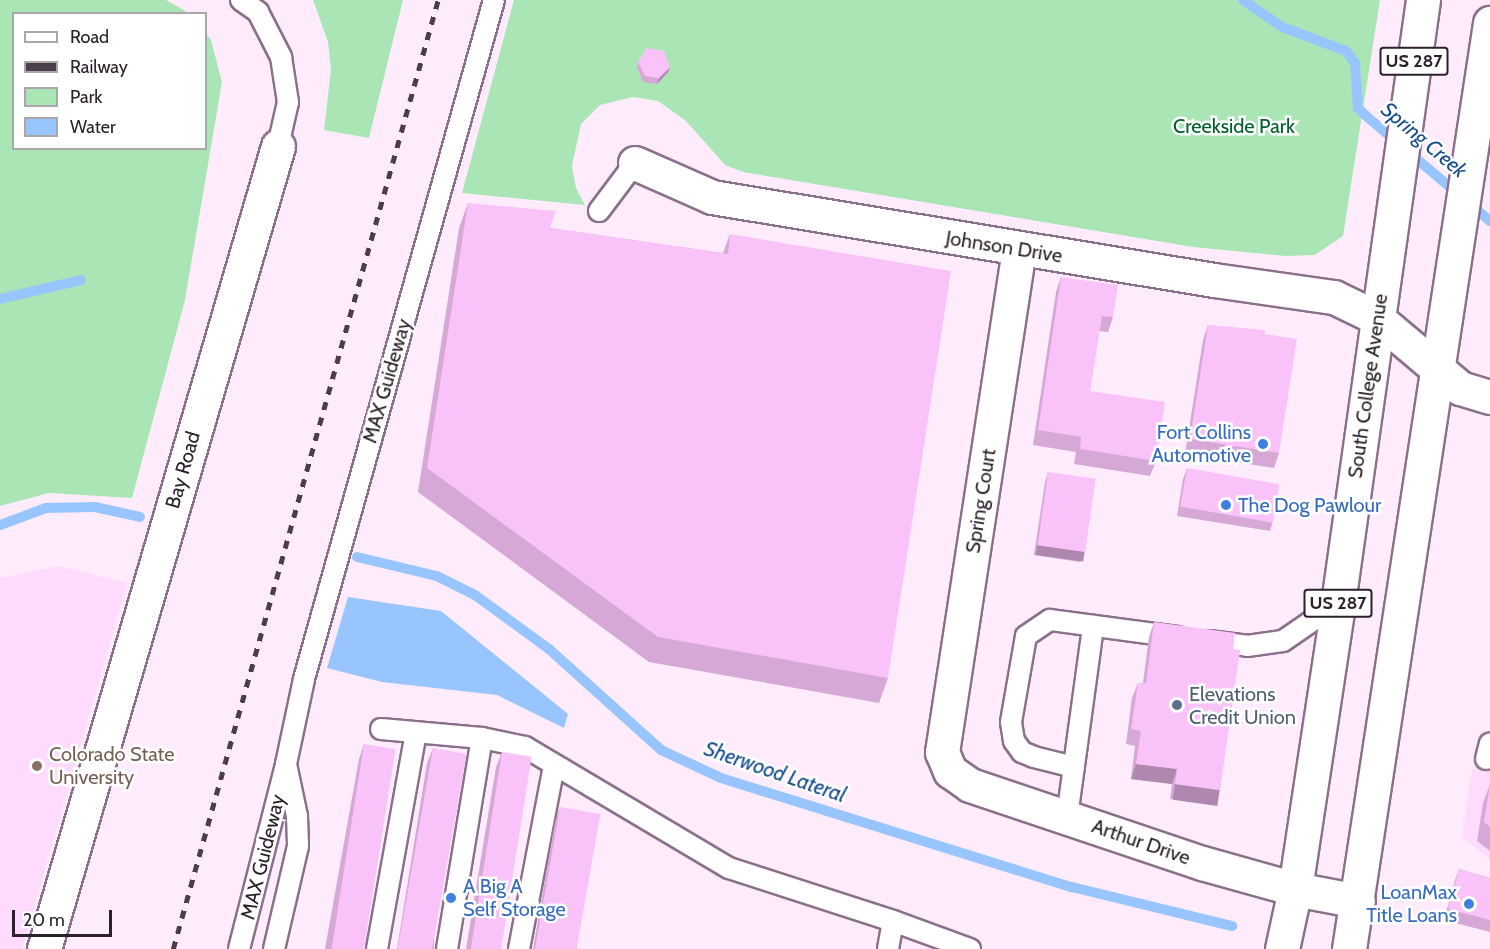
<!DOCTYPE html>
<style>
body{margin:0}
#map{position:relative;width:1490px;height:949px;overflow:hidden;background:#feecfd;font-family:Cabin,sans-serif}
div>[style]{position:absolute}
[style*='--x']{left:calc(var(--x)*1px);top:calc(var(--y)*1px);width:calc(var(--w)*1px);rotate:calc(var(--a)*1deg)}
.built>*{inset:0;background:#fedbfd}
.green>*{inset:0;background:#aae6b5}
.water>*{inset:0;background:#99c5fe}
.stream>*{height:10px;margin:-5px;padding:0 5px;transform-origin:5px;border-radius:5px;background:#99c5fe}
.roads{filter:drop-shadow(2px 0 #8a708a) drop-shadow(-2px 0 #8a708a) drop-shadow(0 2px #8a708a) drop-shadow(0 -2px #8a708a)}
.lane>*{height:20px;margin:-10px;padding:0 10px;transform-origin:10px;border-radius:10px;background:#fff}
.street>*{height:33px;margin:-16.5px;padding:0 16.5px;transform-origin:16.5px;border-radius:16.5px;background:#fff}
.highway>*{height:33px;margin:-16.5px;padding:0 16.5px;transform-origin:16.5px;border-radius:16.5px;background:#fff}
.rail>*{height:4.5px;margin-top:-2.25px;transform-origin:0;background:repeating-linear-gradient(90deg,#493e49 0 8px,transparent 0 16px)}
.wall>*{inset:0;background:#d6a8d6}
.shaded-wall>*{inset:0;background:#ae88ae;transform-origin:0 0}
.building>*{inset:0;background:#f9c3f9;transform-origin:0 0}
.dots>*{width:16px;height:16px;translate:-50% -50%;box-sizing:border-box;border:3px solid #fff;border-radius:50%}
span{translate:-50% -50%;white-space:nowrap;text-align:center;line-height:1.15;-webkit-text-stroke:5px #fff;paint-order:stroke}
.shield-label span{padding:2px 4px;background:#fff;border:2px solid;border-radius:4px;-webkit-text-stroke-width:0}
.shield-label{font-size:18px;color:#2b212b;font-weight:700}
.park-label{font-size:20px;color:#006029}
.street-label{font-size:20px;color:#2b212b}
.shop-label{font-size:20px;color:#366cbe}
.right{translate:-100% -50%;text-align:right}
.left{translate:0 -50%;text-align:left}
.service-label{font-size:20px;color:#4e5e75}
.education-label{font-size:20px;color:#785e54}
.water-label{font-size:21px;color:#154c8a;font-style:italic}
.legend{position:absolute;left:12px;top:12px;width:195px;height:138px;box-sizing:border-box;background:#fff;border:2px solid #aaa6aa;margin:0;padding:8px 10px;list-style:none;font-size:18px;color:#2b212b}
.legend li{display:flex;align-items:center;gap:12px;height:30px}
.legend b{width:30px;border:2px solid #aaa6aa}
.scale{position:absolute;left:12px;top:910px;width:100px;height:27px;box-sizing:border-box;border:3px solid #2b212b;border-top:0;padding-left:8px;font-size:18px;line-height:21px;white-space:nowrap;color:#2b212b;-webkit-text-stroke:4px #fff;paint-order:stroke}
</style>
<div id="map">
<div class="built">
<div style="clip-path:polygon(59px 566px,127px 583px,22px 949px,0 949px,0 578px)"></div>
<div style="clip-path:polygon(1472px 769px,1490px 772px,1490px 859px,1462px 837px)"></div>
</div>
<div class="green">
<div style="clip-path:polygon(0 0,166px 0,189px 13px,14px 14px,14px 148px,206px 148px,206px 33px,211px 40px,222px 82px,185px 300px,132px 498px,49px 493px,0 506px)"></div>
<div style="clip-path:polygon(313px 0,403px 0,369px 138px,324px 130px,331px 70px,328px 42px)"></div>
<div style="clip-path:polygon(514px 0,1380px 0,1343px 236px,1315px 255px,1286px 256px,1193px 247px,743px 172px,725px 165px,686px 121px,658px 101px,633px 97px,600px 105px,581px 124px,572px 166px,576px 188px,585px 205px,462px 193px)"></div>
</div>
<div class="water">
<div style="clip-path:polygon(348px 597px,441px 611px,568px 714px,564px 728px,497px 695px,382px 682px,327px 668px)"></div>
</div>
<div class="stream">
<div style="--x:1243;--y:0;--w:47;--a:34.7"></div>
<div style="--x:1282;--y:27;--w:68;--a:20.6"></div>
<div style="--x:1346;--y:51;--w:15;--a:53"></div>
<div style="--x:1355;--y:63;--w:45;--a:86.2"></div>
<div style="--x:1358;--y:108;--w:10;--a:45"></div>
<div style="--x:1365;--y:115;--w:164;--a:40.3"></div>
<div style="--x:0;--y:299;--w:83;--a:-13.2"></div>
<div style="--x:0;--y:525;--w:49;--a:-20.3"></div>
<div style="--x:46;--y:508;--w:49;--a:-1.2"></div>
<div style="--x:95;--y:507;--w:46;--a:12.5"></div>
<div style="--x:357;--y:557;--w:82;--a:13.4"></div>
<div style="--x:437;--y:576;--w:42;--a:26.6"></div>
<div style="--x:475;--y:595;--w:92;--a:36.1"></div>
<div style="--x:549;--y:649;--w:151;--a:42"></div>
<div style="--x:661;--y:750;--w:66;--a:25"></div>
<div style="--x:721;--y:778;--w:368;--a:17.3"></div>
<div style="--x:1072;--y:887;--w:165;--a:13.7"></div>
</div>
<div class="roads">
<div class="lane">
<div style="--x:241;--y:0;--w:21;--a:35"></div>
<div style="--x:258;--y:12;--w:51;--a:62.9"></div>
<div style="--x:281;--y:57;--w:46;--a:81.2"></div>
<div style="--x:288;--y:102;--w:45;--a:102.8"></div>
<div style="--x:599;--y:211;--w:60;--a:-53.1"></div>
<div style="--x:1209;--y:641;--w:38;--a:7"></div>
<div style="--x:1247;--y:646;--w:36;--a:-8"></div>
<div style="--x:1283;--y:641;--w:67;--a:-34.6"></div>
<div style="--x:381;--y:729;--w:101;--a:5.1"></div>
<div style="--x:482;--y:738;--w:44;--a:11.8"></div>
<div style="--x:525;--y:747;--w:237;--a:30.7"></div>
<div style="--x:729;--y:868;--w:172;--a:17.9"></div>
<div style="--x:1486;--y:759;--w:16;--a:-76"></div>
<div style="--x:286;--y:764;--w:87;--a:-78"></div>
<div style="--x:304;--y:679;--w:705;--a:-74.37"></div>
<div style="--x:1074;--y:767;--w:41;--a:-166"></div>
<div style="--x:1034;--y:757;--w:13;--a:-157"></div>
<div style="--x:1022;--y:752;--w:14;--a:-126"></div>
<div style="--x:1014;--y:741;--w:19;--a:-99"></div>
<div style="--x:1011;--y:722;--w:87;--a:-80.1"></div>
<div style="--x:1026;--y:636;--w:29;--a:-34"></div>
<div style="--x:1050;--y:620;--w:128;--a:7.6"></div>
<div style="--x:1067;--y:817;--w:193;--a:-82.2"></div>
<div style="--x:239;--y:949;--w:191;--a:-75.7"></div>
<div style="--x:286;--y:764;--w:53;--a:78.1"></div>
<div style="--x:297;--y:816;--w:30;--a:88"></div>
<div style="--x:298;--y:846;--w:106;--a:103.1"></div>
<div style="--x:377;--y:949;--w:220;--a:-79.8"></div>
<div style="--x:447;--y:949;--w:214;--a:-80.6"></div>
<div style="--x:519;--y:949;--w:187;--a:-79.2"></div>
<div style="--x:888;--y:949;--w:28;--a:-80"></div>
<div style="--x:893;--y:921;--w:82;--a:20"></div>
</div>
<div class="street">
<div style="--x:635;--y:163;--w:84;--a:23.8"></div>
<div style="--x:712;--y:197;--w:509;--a:9.39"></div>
<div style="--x:1214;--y:280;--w:121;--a:8.1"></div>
<div style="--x:1334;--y:297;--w:48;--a:26"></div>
<div style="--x:1377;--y:318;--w:109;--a:40.1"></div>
<div style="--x:1460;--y:388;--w:31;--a:17"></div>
<div style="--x:1019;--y:249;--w:509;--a:98.7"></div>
<div style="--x:942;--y:752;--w:21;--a:67"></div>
<div style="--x:950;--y:771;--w:24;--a:35"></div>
<div style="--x:970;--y:785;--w:245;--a:18.6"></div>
<div style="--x:1202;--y:863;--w:97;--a:15.6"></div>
<div style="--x:1295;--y:889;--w:64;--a:10.8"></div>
<div style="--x:44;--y:949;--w:836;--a:-73.75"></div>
</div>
<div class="highway">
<div style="--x:1282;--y:949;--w:61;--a:-77.8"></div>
<div style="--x:1295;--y:889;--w:289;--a:-81.4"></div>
<div style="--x:1338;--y:603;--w:609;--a:-81.98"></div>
<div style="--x:1349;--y:949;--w:937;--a:-81.34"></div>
</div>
</div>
<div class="rail">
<div style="--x:173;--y:949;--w:985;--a:-74.4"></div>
</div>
<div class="wall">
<div style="clip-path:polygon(638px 62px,670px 67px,668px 72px,657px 84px,643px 82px,637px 67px)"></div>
<div style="clip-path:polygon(468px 203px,550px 228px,723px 253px,730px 234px,888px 678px,879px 703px,649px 662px,418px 492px,459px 228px)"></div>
<div style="clip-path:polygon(1061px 277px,1113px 317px,1108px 332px,1099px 331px,1090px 391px,1156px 461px,1150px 476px,1074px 464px,1076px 452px,1033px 445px,1056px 292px)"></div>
<div style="clip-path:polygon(1208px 325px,1265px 334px,1279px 453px,1274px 468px,1185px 454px,1203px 340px)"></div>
<div style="clip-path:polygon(1187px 468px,1273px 521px,1270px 531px,1177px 516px,1183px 479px)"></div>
<div style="clip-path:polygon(1048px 472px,1084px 552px,1080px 562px,1034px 555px,1045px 482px)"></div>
<div style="clip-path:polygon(1154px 622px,1233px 649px,1220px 790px,1215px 805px,1170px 799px,1172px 784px,1131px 779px,1135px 746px,1126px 744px,1132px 698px,1138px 683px,1143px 683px,1149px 637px)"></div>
<div style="clip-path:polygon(364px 744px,361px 949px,325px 949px,359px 759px)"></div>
<div style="clip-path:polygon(433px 748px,434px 949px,397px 949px,427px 763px)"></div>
<div style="clip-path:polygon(502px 752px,500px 949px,466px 949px,496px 767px)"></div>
<div style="clip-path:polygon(1490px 784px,1490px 851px,1477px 841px,1483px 803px)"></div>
<div style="clip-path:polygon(560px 807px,577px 949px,533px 949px,555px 822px)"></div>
<div style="clip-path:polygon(1459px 869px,1490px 878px,1490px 932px,1444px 920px,1455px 880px)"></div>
</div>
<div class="shaded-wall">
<div style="clip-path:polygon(670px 67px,668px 72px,657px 84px,659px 78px)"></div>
<div style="left:1037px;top:545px;width:48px;height:10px;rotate:8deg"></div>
<div style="clip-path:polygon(1136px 764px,1177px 769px,1172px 784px,1131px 779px)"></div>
<div style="left:1175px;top:784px;width:45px;height:16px;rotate:8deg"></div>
</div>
<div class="building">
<div style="clip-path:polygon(647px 48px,664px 51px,670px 67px,659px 78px,645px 76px,638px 62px)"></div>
<div style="clip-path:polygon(468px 203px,556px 211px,550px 228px,728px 254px,730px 234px,951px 271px,888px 678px,658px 637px,427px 468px)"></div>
<div style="clip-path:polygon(1061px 277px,1118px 285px,1113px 317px,1102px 316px,1090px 391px,1165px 402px,1156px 461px,1080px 449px,1081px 437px,1038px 430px)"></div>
<div style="clip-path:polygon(1208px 325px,1265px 330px,1265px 334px,1297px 339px,1279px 453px,1190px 439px)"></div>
<div style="left:1187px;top:468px;width:94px;height:39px;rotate:10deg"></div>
<div style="left:1048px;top:472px;width:48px;height:74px;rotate:8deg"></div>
<div style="clip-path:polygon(1154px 622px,1235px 633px,1233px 649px,1240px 650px,1220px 790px,1175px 784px,1177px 769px,1136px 764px,1141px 731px,1131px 729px,1138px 683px,1146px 683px)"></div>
<div style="left:364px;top:744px;width:32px;height:208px;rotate:9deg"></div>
<div style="left:433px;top:748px;width:34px;height:204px;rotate:10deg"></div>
<div style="left:502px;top:752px;width:30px;height:200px;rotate:9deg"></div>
<div style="clip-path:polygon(1490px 784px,1490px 827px,1484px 822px)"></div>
<div style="left:560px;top:807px;width:41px;height:144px;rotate:10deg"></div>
<div style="clip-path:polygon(1459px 869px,1490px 878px,1490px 920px,1448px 909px)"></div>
</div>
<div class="dots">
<div style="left:1263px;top:444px;background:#3f7fe0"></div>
<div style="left:1226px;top:505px;background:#3f7fe0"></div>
<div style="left:1177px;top:705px;background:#5c6f8a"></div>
<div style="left:37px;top:766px;background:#8d6e63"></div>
<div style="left:451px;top:898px;background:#3f7fe0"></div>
<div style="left:1469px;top:904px;background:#3f7fe0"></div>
</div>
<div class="shield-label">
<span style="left:1414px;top:61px">US 287</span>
<span style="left:1338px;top:603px">US 287</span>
</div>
<div class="park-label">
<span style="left:1234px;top:126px">Creekside Park</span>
</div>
<div class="street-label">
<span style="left:1004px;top:247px;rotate:9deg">Johnson Drive</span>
<span style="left:387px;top:381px;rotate:-74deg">MAX Guideway</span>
<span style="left:1368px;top:386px;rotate:-82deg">South College Avenue</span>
<span style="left:183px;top:470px;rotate:-74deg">Bay Road</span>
<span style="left:981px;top:501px;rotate:-81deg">Spring Court</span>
<span style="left:1141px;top:842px;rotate:19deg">Arthur Drive</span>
<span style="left:263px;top:857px;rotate:-76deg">MAX Guideway</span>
</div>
<div class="shop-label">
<span class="right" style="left:1251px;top:444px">Fort Collins<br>Automotive</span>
<span class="left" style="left:1238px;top:505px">The Dog Pawlour</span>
<span class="left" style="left:463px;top:898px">A Big A<br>Self Storage</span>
<span class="right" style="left:1457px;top:904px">LoanMax<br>Title Loans</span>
</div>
<div class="service-label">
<span class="left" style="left:1189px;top:706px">Elevations<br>Credit Union</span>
</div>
<div class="education-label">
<span class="left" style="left:49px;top:766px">Colorado State<br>University</span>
</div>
<div class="water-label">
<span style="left:1424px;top:140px;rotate:40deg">Spring Creek</span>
<span style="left:775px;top:772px;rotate:19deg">Sherwood Lateral</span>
</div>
<ul class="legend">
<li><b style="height:8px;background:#fff"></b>Road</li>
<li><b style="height:8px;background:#493e49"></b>Railway</li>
<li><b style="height:16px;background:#aae6b5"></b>Park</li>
<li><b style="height:16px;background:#99c5fe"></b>Water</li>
</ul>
<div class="scale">20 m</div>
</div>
